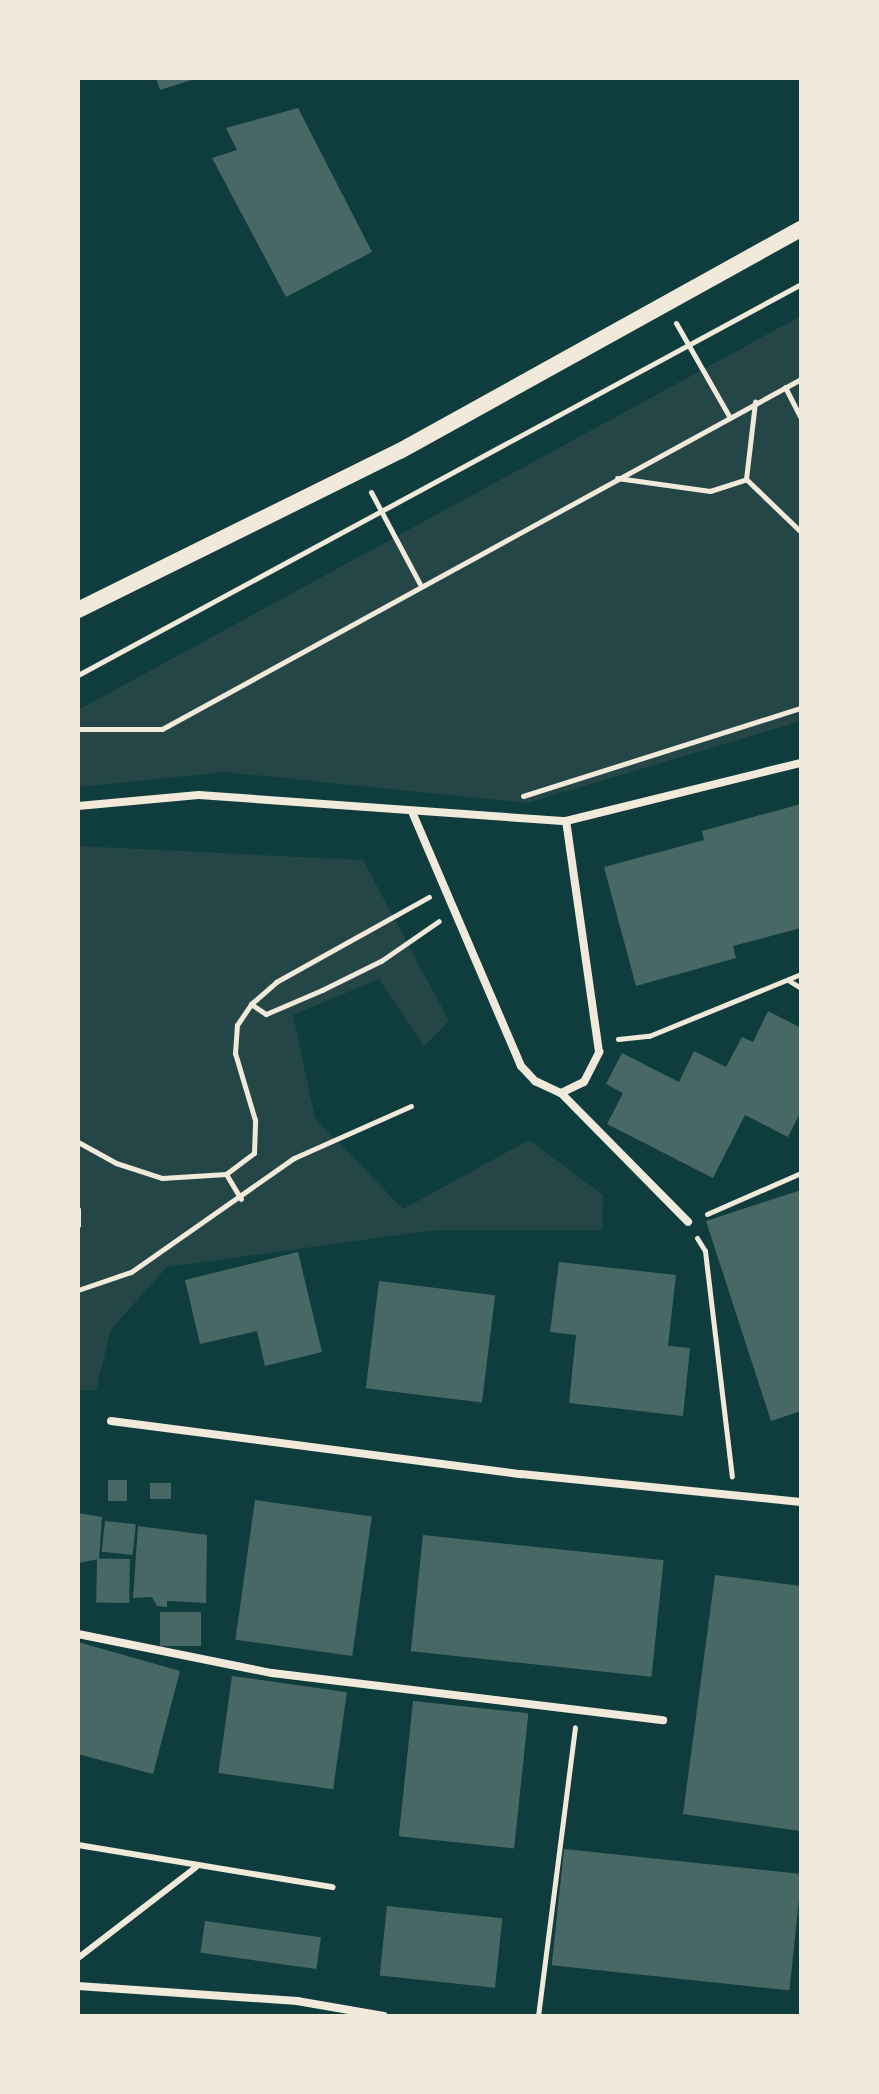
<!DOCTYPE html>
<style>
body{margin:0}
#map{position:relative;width:879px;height:2094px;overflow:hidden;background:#0f3d3e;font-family:"Space Grotesk",sans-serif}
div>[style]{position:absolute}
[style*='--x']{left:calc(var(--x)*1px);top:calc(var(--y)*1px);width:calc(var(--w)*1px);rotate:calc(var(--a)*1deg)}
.green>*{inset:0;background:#244646}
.building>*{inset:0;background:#486865;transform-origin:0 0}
.path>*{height:5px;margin:-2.5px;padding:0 2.5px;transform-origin:2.5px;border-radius:2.5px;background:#f1e9da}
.service>*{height:6px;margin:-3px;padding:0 3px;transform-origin:3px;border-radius:3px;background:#f1e9da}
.minor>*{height:8px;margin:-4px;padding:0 4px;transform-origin:4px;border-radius:4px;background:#f1e9da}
.secondary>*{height:16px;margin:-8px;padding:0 8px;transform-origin:8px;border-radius:8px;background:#f1e9da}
span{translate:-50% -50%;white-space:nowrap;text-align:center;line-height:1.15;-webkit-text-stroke:6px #f1e9da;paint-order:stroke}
.frame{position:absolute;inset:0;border:80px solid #f1e9da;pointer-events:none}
</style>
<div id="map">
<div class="green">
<div style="clip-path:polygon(801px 316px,801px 721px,527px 803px,225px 772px,78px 787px,78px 710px)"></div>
<div style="clip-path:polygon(78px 846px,363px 860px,449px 1021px,424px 1046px,379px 979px,293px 1015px,315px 1118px,403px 1209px,529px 1140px,603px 1195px,602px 1230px,435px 1230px,167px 1267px,111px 1329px,96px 1390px,78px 1390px)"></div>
</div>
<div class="building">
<div style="clip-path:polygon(156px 78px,195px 78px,195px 79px,160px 90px)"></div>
<div style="clip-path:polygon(298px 108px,372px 252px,286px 297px,212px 158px,237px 150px,226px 128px)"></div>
<div style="clip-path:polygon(801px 804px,801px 928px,733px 946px,736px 958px,636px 986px,604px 867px,704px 840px,702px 831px)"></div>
<div style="clip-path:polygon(768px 1011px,801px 1028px,801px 1111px,788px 1137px,745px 1115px,713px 1178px,607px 1124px,623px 1093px,606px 1084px,622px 1053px,679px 1082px,694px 1051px,726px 1067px,742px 1037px,753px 1042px)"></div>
<div style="clip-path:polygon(801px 1190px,801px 1411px,771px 1421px,706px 1221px)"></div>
<div style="clip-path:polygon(298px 1252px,322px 1352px,265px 1366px,257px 1331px,200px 1344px,185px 1280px)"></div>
<div style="clip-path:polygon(559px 1262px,676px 1275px,668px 1346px,690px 1348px,683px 1416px,569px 1403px,576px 1335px,550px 1332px)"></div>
<div style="left:379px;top:1281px;width:117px;height:108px;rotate:7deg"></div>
<div style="left:127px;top:1480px;width:21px;height:19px;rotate:90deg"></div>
<div style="left:150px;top:1483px;width:21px;height:16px"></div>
<div style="left:255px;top:1500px;width:118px;height:141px;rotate:8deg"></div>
<div style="clip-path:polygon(78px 1513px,102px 1517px,99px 1559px,78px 1563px)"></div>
<div style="left:105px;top:1521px;width:31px;height:31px;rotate:6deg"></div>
<div style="clip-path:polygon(138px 1526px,207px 1535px,206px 1603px,167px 1601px,167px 1607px,157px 1606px,152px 1597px,133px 1598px)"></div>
<div style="left:423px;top:1535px;width:242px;height:117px;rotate:6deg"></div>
<div style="left:130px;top:1559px;width:44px;height:33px;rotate:91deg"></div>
<div style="clip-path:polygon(715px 1575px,801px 1586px,799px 1831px,683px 1814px)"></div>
<div style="left:160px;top:1612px;width:41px;height:34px"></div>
<div style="clip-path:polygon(78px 1642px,180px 1671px,153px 1774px,78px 1754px)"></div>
<div style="left:232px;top:1676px;width:116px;height:98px;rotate:8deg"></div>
<div style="left:413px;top:1701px;width:116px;height:136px;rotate:6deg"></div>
<div style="left:564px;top:1849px;width:239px;height:117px;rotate:6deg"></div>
<div style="left:387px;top:1906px;width:116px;height:70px;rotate:6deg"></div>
<div style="left:205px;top:1921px;width:117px;height:32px;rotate:8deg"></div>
</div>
<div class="path">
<div style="--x:676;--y:323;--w:107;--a:60.3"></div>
<div style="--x:785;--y:387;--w:35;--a:63"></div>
<div style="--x:617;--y:478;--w:94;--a:8"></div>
<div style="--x:710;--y:491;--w:38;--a:-18"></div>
<div style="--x:746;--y:479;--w:76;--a:43.9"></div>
<div style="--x:746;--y:479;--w:78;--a:-83.3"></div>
<div style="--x:371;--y:492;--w:106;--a:62"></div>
<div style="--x:78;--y:675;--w:822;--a:-28.4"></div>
<div style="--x:78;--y:729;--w:84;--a:0"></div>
<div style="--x:162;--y:729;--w:729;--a:-28.71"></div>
<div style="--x:523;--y:796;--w:292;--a:-17.6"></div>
<div style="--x:788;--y:980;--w:15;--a:32"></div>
<div style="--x:251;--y:1004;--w:18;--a:34"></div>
<div style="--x:266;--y:1014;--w:61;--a:-23.2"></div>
<div style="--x:322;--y:990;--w:66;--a:-26.2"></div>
<div style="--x:381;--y:961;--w:70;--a:-34.6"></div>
<div style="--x:618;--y:1039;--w:31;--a:-6"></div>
<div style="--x:649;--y:1036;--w:164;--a:-22.2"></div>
<div style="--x:78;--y:1142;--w:43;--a:28.9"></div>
<div style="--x:116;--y:1163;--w:48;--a:18.1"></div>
<div style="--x:162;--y:1178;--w:64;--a:-3.6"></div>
<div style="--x:226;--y:1174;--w:29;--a:59"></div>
<div style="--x:226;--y:1174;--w:35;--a:-37"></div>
<div style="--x:254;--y:1153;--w:33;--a:-88"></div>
<div style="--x:255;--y:1120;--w:70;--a:-106.6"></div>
<div style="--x:235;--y:1053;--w:28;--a:-86"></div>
<div style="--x:237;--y:1025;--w:25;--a:-56"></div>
<div style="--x:251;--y:1004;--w:33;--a:-41"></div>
<div style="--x:276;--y:982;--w:175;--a:-29.1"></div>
<div style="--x:78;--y:1209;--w:16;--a:90"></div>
<div style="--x:707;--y:1214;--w:103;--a:-23.6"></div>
<div style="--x:697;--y:1238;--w:15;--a:58"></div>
<div style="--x:705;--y:1251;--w:227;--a:83.2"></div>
<div style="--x:78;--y:1290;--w:56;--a:-18.8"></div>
<div style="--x:131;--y:1272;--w:199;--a:-35"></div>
<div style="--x:294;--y:1158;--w:128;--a:-24"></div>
<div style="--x:538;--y:2016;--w:291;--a:-82.7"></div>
</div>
<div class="service">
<div style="--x:78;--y:1845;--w:258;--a:9.4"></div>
<div style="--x:78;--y:1958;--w:149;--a:-37.6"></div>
</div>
<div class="minor">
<div style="--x:78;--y:806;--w:121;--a:-5.2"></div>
<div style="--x:199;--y:795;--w:368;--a:4.1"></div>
<div style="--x:566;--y:821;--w:242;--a:-13.9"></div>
<div style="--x:413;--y:814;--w:274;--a:66.8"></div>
<div style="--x:521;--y:1066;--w:21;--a:47"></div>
<div style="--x:535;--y:1081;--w:29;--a:25"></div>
<div style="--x:561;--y:1093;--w:25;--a:-26"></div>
<div style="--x:584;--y:1082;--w:34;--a:-63"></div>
<div style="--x:599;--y:1052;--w:233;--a:-98.1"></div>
<div style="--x:561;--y:1093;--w:181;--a:45.4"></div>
<div style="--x:111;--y:1421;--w:413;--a:7.4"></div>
<div style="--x:521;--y:1474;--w:281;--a:5.7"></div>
<div style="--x:78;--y:1634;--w:198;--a:11.4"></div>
<div style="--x:272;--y:1673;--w:394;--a:6.9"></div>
<div style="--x:78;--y:1986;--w:220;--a:3.9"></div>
<div style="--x:297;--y:2001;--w:88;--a:9.8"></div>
</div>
<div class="secondary">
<div style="--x:78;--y:610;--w:359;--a:-26.3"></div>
<div style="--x:400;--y:451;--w:458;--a:-29"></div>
</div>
<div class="frame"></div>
</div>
